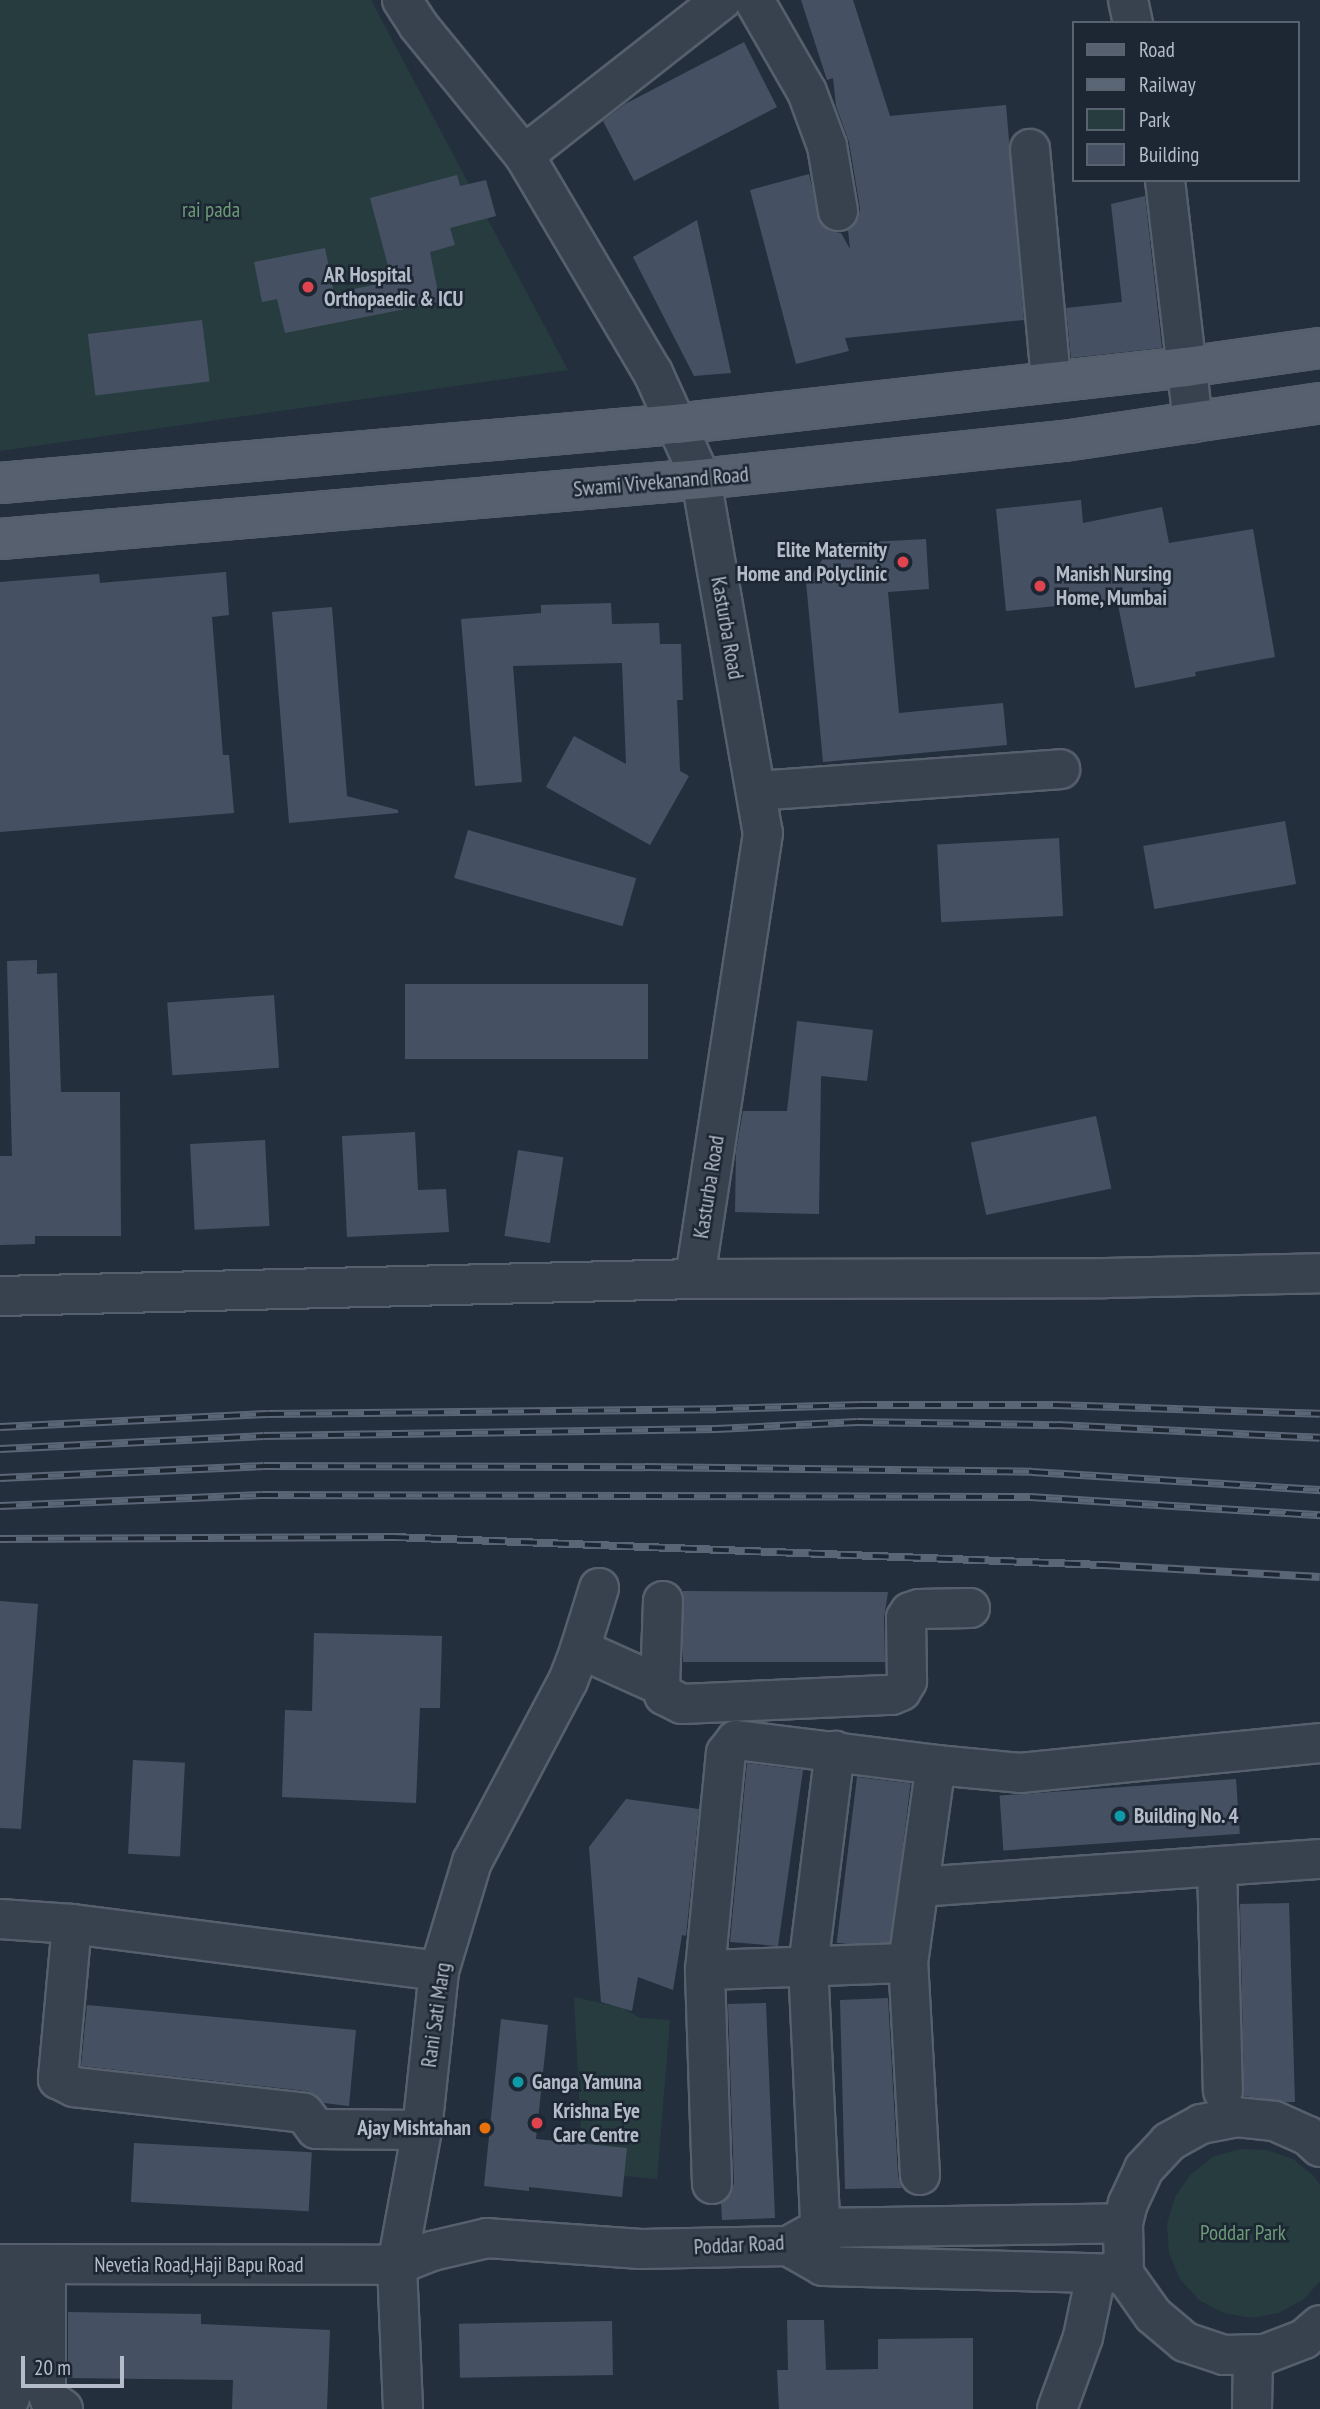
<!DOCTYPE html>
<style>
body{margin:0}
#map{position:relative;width:1320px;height:2409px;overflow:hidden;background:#242f3e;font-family:"PT Sans Narrow",sans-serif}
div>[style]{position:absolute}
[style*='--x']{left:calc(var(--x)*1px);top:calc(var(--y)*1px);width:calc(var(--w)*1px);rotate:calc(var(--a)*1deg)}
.green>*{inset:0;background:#263c3f}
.building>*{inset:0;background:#455162;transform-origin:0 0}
.roads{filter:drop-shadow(2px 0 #565f6c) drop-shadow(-2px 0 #565f6c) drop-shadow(0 2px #565f6c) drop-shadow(0 -2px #565f6c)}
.minor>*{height:38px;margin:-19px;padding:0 19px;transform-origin:19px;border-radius:19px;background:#38414e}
.tertiary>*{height:38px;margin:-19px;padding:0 19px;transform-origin:19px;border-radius:19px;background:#38414e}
.primary>*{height:38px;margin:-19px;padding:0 19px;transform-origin:19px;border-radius:19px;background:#56606e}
.rail>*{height:8px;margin-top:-4px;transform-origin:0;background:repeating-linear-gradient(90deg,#1d2633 0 16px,#5a6575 0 32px);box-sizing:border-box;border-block:2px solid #5a6575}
.dots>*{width:19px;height:19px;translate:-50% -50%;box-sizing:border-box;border:4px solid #1d2633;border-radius:50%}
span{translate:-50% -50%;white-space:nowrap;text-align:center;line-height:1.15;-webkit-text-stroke:5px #1d2633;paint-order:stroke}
.park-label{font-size:21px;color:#6b9a76}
.poi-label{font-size:21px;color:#b4bcc9;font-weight:700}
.left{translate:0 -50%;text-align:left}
.right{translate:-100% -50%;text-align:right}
.street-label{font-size:21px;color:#b4bcc9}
.legend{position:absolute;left:1072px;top:21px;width:228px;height:161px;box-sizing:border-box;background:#1d2633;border:2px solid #59626f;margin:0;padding:9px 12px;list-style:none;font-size:21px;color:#b4bcc9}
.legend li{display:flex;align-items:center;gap:14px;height:35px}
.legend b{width:35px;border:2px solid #59626f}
.scale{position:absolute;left:21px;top:2356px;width:103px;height:32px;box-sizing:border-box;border:4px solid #b4bcc9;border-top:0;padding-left:9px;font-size:21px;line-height:24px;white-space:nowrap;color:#b4bcc9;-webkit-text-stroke:5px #1d2633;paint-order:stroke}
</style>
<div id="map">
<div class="green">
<div style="clip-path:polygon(0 0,371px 0,568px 370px,0 451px)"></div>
<div style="clip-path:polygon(574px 1997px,623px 2008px,640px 2018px,670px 2020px,657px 2179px,583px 2172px)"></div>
<div style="clip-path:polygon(1240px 2149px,1267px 2150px,1293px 2159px,1314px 2176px,1320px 2185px,1320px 2281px,1304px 2299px,1279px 2313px,1251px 2318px,1224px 2313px,1199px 2300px,1180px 2279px,1169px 2253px,1167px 2224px,1175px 2197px,1191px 2174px,1213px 2157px)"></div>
</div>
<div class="building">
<div style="clip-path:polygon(801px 0,853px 0,890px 116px,1006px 105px,1024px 320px,845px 338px,849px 351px,796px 364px,750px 190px,809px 174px,821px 224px,830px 231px,841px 233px,850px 249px,848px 230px,858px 219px,860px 208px,849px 142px,836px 106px,833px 78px,827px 80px)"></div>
<div style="clip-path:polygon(744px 42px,777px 107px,634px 181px,603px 121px,625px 104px)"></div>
<div style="clip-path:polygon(457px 175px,460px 186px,486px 180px,496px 216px,450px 228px,455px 245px,430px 252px,440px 302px,285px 333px,277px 299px,262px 302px,254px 262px,325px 248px,334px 293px,392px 281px,370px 198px)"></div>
<div style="clip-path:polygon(1145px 196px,1162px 348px,1071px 358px,1066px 308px,1122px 302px,1111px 204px)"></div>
<div style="clip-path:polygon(697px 220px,731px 373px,694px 376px,633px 257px)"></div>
<div style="left:202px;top:320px;width:62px;height:115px;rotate:83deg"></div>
<div style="clip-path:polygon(1081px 500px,1083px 523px,1162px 507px,1169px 543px,1253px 529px,1275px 657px,1195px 672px,1196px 676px,1135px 688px,1117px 600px,1006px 611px,996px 509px)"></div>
<div style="clip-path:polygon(926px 539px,929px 589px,888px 592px,899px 713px,1003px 703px,1007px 745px,823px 762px,806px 582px,834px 544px)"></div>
<div style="clip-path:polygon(226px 572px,229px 615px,212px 617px,223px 755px,229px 755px,234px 813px,0 832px,0 582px,99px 574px,100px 583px)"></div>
<div style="clip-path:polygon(611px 603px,612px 624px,659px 623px,660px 644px,681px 644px,683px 700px,677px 700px,680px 771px,689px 776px,650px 845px,546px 787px,574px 736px,626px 764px,622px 663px,513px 666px,522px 782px,475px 786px,461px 619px,541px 613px,541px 605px)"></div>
<div style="clip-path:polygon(332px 607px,347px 796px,398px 810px,398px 813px,289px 823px,272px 612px)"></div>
<div style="left:1285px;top:821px;width:64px;height:144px;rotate:80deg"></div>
<div style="left:468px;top:830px;width:175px;height:50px;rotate:16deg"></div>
<div style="left:1059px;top:838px;width:78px;height:122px;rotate:87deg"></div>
<div style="clip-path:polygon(37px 960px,37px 974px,57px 973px,61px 1092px,120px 1092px,121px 1236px,35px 1236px,35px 1244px,0 1245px,0 1156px,12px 1156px,7px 961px)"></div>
<div style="left:405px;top:984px;width:243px;height:75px"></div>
<div style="left:274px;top:995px;width:73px;height:107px;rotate:86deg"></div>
<div style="clip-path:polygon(797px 1021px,873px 1030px,867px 1081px,821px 1076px,819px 1214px,735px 1212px,736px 1152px,743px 1111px,787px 1111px)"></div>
<div style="left:1096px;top:1116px;width:74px;height:128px;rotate:78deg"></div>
<div style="clip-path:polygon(415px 1132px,418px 1190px,446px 1189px,449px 1232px,347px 1237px,342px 1136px)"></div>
<div style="left:265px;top:1140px;width:86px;height:75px;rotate:87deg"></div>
<div style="left:518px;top:1150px;width:46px;height:87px;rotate:9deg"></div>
<div style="clip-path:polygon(683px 1591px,888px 1592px,884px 1618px,885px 1662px,683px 1662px)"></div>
<div style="clip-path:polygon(0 1601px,38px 1604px,21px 1829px,0 1828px)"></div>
<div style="clip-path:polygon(314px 1633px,442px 1636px,440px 1708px,420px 1708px,416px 1803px,282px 1797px,285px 1710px,312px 1711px)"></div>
<div style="left:133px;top:1760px;width:52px;height:94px;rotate:3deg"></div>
<div style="clip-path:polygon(747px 1763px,803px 1770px,778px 1946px,730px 1942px)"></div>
<div style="left:857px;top:1777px;width:54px;height:167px;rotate:7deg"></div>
<div style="left:1236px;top:1779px;width:55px;height:237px;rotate:86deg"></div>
<div style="clip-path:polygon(626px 1799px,699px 1809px,686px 1936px,682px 1935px,673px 1990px,638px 1977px,632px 2011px,601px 2002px,589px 1847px)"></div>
<div style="clip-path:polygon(1289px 1903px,1295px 2102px,1285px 2102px,1244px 2096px,1240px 1904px)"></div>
<div style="clip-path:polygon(888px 1998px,898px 2176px,902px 2188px,845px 2189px,840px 2000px)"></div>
<div style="clip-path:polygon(766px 2003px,775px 2218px,722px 2220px,721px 2203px,731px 2195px,734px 2183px,728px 2004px)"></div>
<div style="clip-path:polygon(87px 2005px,356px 2030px,349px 2106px,324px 2103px,315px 2094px,306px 2091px,81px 2066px)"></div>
<div style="clip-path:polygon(501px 2019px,548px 2025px,536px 2139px,627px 2148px,622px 2197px,529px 2187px,529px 2191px,484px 2186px)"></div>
<div style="left:134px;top:2143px;width:178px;height:59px;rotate:3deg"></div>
<div style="clip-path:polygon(68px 2312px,201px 2314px,201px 2324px,330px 2330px,327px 2409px,232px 2409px,233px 2380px,68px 2378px)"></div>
<div style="clip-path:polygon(787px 2320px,824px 2320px,826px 2370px,878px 2369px,878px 2339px,973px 2338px,973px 2409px,779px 2409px,777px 2370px,788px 2370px)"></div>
<div style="left:612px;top:2321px;width:54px;height:153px;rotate:89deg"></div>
</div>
<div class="roads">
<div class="minor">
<div style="--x:402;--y:0;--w:30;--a:57"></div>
<div style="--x:418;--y:25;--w:168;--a:50.8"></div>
<div style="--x:524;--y:155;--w:253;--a:59.4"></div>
<div style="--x:653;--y:373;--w:116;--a:65.6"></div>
<div style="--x:701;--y:479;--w:359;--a:80.1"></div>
<div style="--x:763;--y:833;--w:451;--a:98.7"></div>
<div style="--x:695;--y:1279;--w:411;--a:-0.1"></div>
<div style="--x:1106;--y:1278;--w:214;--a:-1.3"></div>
<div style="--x:754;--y:0;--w:106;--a:60.1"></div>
<div style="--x:807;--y:92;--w:58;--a:69.7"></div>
<div style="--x:827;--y:146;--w:66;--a:80.4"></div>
<div style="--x:1128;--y:0;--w:24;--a:78"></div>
<div style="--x:1030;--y:149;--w:232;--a:84.8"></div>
<div style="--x:524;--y:155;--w:251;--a:-38.1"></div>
<div style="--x:1165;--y:180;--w:244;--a:83.4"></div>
<div style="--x:756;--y:791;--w:305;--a:-4.1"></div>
<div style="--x:0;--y:1296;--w:695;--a:-1.4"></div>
<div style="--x:663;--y:1601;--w:84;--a:92"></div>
<div style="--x:660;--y:1685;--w:11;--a:68"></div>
<div style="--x:664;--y:1695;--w:20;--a:27"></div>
<div style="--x:682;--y:1704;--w:210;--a:-2.5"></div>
<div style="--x:892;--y:1695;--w:10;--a:-24"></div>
<div style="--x:901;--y:1691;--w:12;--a:-59"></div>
<div style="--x:907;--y:1681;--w:63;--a:-90.9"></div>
<div style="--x:906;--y:1618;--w:7;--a:-56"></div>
<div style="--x:910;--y:1612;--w:9;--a:-18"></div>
<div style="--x:919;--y:1609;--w:51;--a:-1.1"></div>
<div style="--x:580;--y:1649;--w:64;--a:-72.7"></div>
<div style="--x:1217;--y:1866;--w:225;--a:88.5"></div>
<div style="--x:919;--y:1887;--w:402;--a:-4"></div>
<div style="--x:72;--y:1924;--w:156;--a:95.2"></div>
<div style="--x:58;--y:2079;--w:18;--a:27"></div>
<div style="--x:74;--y:2087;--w:231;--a:6.4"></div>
<div style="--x:304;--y:2113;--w:20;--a:53"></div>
<div style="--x:316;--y:2129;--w:106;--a:0.5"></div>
<div style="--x:705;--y:1970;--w:203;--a:-2"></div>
<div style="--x:439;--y:1971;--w:114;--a:-73.2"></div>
<div style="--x:472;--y:1862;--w:205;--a:-62.1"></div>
<div style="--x:568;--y:1681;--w:34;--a:-69"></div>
<div style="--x:580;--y:1649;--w:88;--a:24.2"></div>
<div style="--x:920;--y:2175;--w:212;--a:-93.2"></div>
<div style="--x:908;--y:1963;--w:200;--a:-82"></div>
<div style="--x:712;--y:2184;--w:214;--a:-91.9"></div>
<div style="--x:705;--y:1970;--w:218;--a:-84.5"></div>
<div style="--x:726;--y:1753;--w:16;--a:-52"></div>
<div style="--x:736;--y:1740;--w:202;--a:7.1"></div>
<div style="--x:936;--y:1765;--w:84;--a:5.4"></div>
<div style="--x:1020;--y:1773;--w:301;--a:-5.7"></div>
<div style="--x:822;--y:2261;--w:294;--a:-92.7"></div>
<div style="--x:808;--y:1967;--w:218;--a:-82.9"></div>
<div style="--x:46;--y:2264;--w:126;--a:90"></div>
<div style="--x:46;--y:2390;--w:11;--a:68"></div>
<div style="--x:50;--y:2400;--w:16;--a:35"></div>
<div style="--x:5;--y:2409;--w:13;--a:-67"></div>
<div style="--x:10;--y:2397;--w:133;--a:-90"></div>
<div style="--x:1057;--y:2409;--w:77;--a:-70.1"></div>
<div style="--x:1083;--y:2337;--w:63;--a:-78.2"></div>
<div style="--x:1252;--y:2409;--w:54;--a:-88.9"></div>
</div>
<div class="tertiary">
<div style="--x:0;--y:1919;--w:72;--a:4"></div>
<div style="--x:72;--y:1924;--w:370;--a:7.3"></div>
<div style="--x:439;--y:1971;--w:160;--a:96.1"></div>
<div style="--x:422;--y:2130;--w:137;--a:100.5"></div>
<div style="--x:397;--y:2265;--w:144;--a:87.6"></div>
<div style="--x:1320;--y:2147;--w:16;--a:-137"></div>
<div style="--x:1308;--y:2136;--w:37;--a:-156"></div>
<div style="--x:1274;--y:2121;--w:37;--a:-174"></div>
<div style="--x:1237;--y:2117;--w:37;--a:169"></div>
<div style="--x:1201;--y:2124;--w:37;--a:151"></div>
<div style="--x:1169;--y:2142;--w:37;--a:133"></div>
<div style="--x:1144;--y:2169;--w:38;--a:115"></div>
<div style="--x:1128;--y:2203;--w:21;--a:104"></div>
<div style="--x:1123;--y:2223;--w:51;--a:88.9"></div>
<div style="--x:1124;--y:2274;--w:50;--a:54.7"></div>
<div style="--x:1153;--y:2315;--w:42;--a:40.2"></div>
<div style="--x:1185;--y:2342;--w:41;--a:18.4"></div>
<div style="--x:1224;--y:2355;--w:41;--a:-1.4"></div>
<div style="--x:1265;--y:2354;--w:42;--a:-21"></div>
<div style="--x:1304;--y:2339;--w:21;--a:-41"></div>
<div style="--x:788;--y:2246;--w:40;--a:29.7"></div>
<div style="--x:823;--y:2266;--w:301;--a:1.5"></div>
<div style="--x:0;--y:2264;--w:397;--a:0.1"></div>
<div style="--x:397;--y:2265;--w:38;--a:-22"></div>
<div style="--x:432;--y:2251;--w:57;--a:-13.3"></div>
<div style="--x:487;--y:2238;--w:154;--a:4.1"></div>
<div style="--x:641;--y:2249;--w:147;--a:-1.2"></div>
<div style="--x:788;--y:2246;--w:37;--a:-29"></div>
<div style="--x:820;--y:2228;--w:303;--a:-0.9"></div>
</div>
<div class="primary">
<div style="--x:0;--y:483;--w:679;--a:-4.99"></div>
<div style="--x:676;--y:424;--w:513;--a:-6.38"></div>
<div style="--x:1186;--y:367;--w:135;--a:-8.1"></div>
<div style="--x:0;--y:539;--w:704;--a:-4.89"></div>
<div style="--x:701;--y:479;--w:365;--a:-6"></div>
<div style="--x:1064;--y:441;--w:259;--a:-8.4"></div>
</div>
</div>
<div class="rail">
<div style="--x:0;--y:1427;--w:268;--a:-2.8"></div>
<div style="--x:268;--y:1414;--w:449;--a:-0.6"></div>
<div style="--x:717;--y:1409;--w:144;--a:-1.6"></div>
<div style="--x:861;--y:1405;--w:194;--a:0"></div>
<div style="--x:1055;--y:1405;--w:265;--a:1.9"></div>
<div style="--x:0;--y:1449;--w:264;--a:-2.8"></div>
<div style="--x:264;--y:1436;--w:452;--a:-0.9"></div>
<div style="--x:716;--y:1429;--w:141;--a:-2.8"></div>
<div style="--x:857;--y:1422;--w:200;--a:0.9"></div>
<div style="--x:1057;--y:1425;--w:263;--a:2.8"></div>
<div style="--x:0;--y:1478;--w:264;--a:-2.6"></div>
<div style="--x:264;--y:1466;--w:381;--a:0.2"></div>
<div style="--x:645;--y:1467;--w:387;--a:0.7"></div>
<div style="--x:1032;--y:1472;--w:289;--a:3.6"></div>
<div style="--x:0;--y:1506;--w:262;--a:-2.4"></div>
<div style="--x:262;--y:1495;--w:768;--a:0.15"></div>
<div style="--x:1030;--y:1497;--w:291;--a:3.6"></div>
<div style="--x:0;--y:1539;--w:393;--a:-0.3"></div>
<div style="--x:393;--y:1537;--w:712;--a:2.26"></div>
<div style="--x:1104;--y:1565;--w:216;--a:3.2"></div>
</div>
<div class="dots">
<div style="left:308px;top:287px;background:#e0444e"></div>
<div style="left:903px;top:562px;background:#e0444e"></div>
<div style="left:1040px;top:586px;background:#e0444e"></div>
<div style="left:1120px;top:1816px;background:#0f9aa8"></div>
<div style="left:518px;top:2082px;background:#0f9aa8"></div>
<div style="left:537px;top:2123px;background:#e0444e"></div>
<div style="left:485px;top:2128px;background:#e8710a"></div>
</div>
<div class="park-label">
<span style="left:211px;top:210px">rai pada</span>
<span style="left:1243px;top:2233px">Poddar Park</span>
</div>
<div class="poi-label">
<span class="left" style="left:324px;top:287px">AR Hospital<br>Orthopaedic &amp; ICU</span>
<span class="right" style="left:887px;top:562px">Elite Maternity<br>Home and Polyclinic</span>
<span class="left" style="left:1056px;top:586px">Manish Nursing<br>Home, Mumbai</span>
<span class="left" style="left:1134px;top:1816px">Building No. 4</span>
<span class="left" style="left:532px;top:2082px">Ganga Yamuna</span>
<span class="left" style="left:553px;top:2123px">Krishna Eye<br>Care Centre</span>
<span class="right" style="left:471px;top:2128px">Ajay Mishtahan</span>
</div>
<div class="street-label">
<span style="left:661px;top:482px;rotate:-5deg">Swami Vivekanand Road</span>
<span style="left:727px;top:628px;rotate:80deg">Kasturba Road</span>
<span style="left:709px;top:1187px;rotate:-81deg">Kasturba Road</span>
<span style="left:436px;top:2015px;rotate:-82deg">Rani Sati Marg</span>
<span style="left:739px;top:2245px;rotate:-3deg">Poddar Road</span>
<span style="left:199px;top:2265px">Nevetia Road,Haji Bapu Road</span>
</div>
<ul class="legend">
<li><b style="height:9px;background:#56606e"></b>Road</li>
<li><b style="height:9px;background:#5a6575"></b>Railway</li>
<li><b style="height:19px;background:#263c3f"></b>Park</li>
<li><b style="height:19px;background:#455162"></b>Building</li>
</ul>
<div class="scale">20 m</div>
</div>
